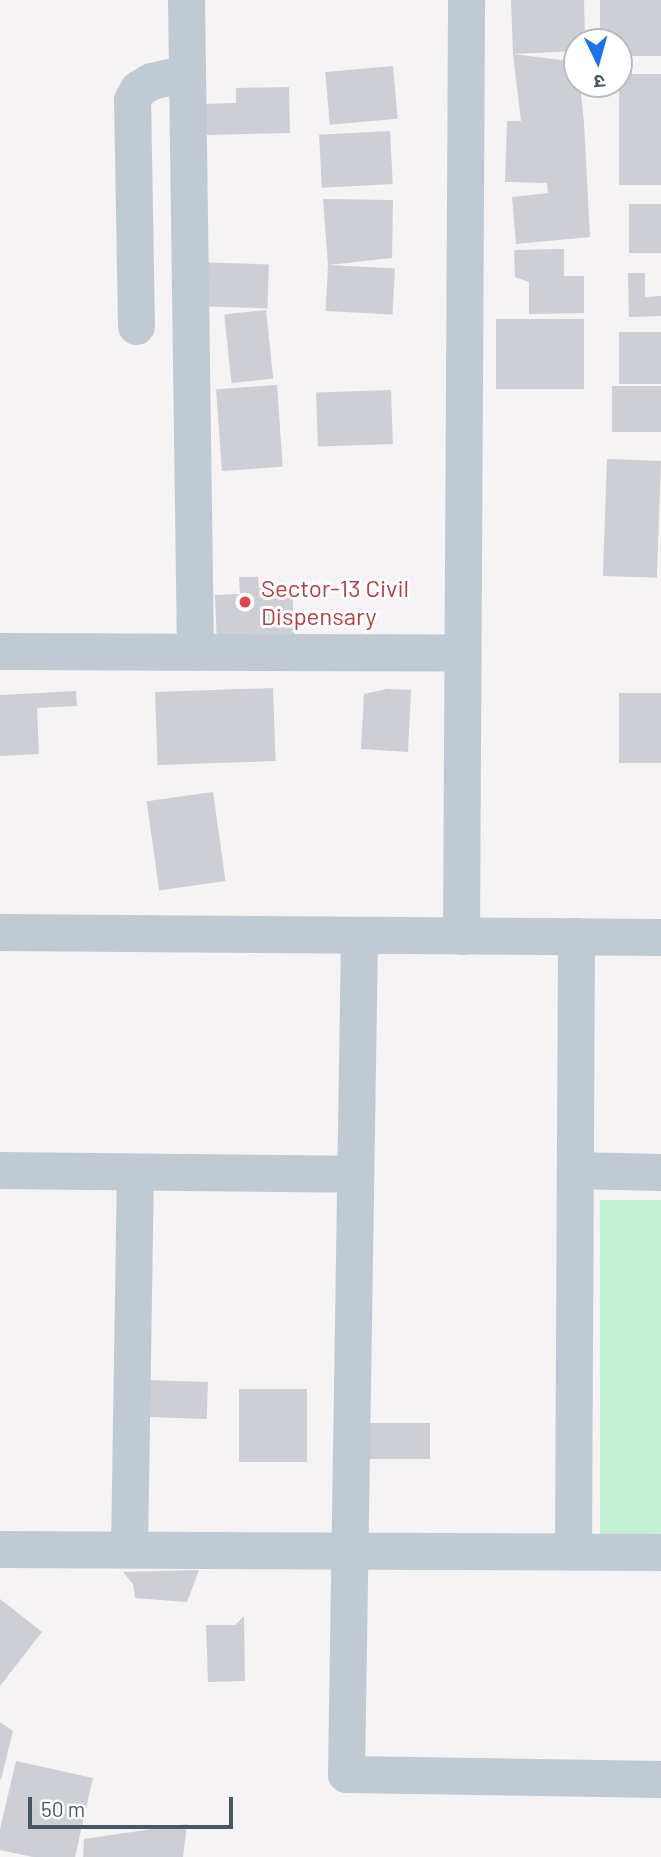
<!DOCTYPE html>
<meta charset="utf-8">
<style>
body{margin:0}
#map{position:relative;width:661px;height:1857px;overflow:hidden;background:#f5f3f3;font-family:Barlow,"Noto Sans Devanagari",sans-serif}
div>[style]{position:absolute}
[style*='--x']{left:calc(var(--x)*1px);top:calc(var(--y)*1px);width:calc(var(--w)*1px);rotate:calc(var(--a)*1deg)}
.green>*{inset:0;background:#c3f1d5;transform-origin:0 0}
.building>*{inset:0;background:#cdcfd5;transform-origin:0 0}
.minor>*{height:37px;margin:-18.5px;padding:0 18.5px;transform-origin:18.5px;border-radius:18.5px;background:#c1cad2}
.dots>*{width:19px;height:19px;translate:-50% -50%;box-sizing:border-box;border:4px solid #fff;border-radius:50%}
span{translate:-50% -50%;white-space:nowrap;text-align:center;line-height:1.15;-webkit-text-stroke:6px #fff;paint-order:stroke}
.health-label{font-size:24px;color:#be3a42}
.left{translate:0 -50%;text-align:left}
.north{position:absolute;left:563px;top:28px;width:70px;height:70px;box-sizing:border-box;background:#fff;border:2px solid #b7bbc0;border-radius:50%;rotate:175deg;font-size:19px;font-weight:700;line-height:28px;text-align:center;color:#4a5661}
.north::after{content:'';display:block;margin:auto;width:24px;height:32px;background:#1a73e8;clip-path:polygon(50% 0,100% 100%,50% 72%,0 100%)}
.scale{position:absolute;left:28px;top:1797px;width:205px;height:32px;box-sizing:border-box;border:4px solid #4a5661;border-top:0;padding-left:9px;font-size:21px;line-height:24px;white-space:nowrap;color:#4a5661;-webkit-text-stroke:5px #fff;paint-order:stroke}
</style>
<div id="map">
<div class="green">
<div style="left:600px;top:1200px;width:61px;height:335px"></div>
</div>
<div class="building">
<div style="clip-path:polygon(511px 0,584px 0,585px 42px,577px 42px,577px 51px,513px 54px)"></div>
<div style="clip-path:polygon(600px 0,661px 0,661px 56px,619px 56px,619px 42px,600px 42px)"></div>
<div style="clip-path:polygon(513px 54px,577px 62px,577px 84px,580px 84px,584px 123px,590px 237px,516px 244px,512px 197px,548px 193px,547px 183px,505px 182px,507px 121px,521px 121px)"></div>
<div style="left:393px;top:66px;width:53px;height:68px;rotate:85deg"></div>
<div style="left:619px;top:74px;width:42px;height:111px"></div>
<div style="clip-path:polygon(289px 87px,290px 133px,204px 135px,204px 104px,236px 103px,236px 88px)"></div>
<div style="left:390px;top:131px;width:53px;height:71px;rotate:87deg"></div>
<div style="clip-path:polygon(323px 199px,393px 200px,392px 258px,328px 265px)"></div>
<div style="left:629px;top:204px;width:32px;height:49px"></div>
<div style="clip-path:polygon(564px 249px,564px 276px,584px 276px,584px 313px,529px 314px,529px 282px,515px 277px,514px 250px)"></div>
<div style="left:197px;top:262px;width:72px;height:44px;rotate:2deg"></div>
<div style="left:328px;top:265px;width:67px;height:46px;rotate:3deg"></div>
<div style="clip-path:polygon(628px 273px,645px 273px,645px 297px,661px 296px,661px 316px,629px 317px)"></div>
<div style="left:266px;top:310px;width:69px;height:42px;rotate:84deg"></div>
<div style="left:496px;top:319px;width:88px;height:70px"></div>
<div style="left:661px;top:332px;width:52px;height:42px;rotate:90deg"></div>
<div style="left:277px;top:385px;width:82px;height:61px;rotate:86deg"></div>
<div style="left:661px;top:386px;width:46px;height:49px;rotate:90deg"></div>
<div style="left:391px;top:390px;width:54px;height:75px;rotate:88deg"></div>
<div style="left:607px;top:459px;width:54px;height:117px;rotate:2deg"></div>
<div style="clip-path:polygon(239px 577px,258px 577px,259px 588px,292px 586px,295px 643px,217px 646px,215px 595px,240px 594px)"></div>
<div style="left:273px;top:688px;width:73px;height:118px;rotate:88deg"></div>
<div style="clip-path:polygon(387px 689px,411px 690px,408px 752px,361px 749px,364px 694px)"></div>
<div style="clip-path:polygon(76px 691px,77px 706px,37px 708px,39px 754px,0 756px,0 695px)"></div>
<div style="left:661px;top:693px;width:70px;height:42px;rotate:90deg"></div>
<div style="left:213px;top:792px;width:90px;height:67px;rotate:82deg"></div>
<div style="left:149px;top:1380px;width:59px;height:37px;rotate:2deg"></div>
<div style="left:239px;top:1389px;width:68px;height:73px"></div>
<div style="left:369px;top:1423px;width:61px;height:36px"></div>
<div style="clip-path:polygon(199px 1570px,187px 1602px,135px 1598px,133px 1584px,123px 1572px)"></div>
<div style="clip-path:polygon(0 1599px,42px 1632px,0 1686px)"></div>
<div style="clip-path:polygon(244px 1616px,245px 1681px,208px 1682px,206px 1625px,235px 1625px)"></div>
<div style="clip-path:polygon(0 1722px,13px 1731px,1px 1780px,0 1779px)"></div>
<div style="clip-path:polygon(16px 1761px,93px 1778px,75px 1857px,33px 1857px,0 1850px,0 1829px)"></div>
<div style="clip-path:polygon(187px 1824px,183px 1857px,83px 1857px,84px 1839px)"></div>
</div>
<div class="minor">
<div style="--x:186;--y:0;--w:652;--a:89.21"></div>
<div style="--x:136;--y:326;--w:226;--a:-91"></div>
<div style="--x:132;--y:100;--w:13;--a:-61"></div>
<div style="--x:138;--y:89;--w:15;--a:-32"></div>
<div style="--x:151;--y:81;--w:37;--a:-13"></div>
<div style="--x:0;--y:651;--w:462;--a:0.2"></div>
<div style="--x:0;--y:932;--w:661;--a:0.43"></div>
<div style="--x:359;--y:936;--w:838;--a:90.89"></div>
<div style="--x:346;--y:1774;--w:315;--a:0.9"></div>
<div style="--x:461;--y:936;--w:936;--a:-89.69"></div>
<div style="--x:0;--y:1170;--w:355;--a:0.6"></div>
<div style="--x:575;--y:1170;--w:86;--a:1.3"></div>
<div style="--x:0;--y:1549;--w:661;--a:0.26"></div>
<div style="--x:129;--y:1549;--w:377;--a:-89.1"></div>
<div style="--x:573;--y:1551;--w:615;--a:-89.72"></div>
</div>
<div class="dots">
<div style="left:245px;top:602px;background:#e0444e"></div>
</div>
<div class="health-label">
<span class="left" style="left:261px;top:602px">Sector-13 Civil<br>Dispensary</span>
</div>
<div class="north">उ</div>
<div class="scale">50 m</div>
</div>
